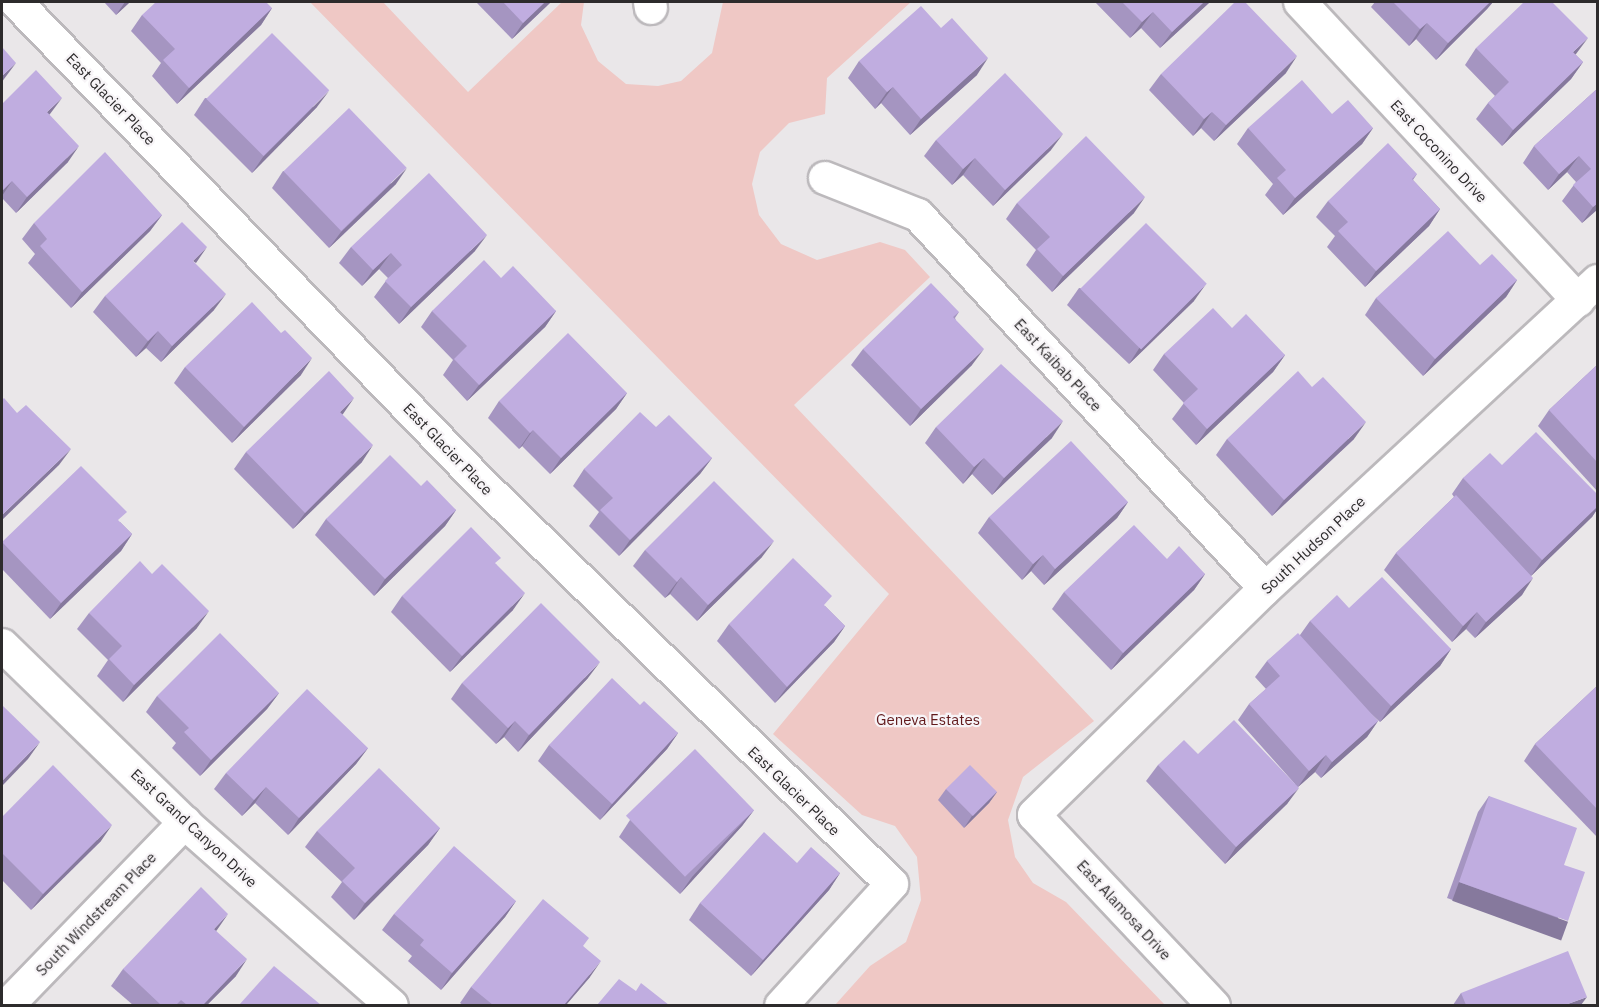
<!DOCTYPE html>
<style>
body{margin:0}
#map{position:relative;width:1599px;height:1007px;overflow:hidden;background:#eae7e9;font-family:"IBM Plex Sans",sans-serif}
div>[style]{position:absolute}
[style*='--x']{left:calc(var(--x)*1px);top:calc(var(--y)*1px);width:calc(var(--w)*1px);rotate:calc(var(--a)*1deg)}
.green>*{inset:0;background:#efc8c5}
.roads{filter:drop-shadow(2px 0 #bcb9bc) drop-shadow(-2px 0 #bcb9bc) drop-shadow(0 2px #bcb9bc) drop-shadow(0 -2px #bcb9bc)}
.street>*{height:32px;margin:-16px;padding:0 16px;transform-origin:16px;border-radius:16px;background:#fff}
.wall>*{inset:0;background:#a595c1}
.shaded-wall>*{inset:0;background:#86799d;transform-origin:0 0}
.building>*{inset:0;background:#c0ade0;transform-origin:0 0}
span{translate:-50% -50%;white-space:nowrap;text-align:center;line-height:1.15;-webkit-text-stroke:4.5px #f7f4f7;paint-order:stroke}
.street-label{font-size:15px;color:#2d2b2c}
.park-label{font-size:15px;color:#61191b}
.frame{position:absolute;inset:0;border:3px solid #2d2b2c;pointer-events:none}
</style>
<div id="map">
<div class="green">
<div style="clip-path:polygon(310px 2px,383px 2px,468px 92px,562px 2px,584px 2px,581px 25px,598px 61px,626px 84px,658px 86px,681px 81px,712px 53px,723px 2px,911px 2px,827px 78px,825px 114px,789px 123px,760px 152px,752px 184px,759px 215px,781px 244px,817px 260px,880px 242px,905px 250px,930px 277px,794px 405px,1094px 721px,1023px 777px,1008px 820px,1015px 857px,1033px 883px,1066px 902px,1165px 1005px,835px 1005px,870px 966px,906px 942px,921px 900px,917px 857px,895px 826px,862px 815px,773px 734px,889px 594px)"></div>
</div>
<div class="roads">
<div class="street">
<div style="--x:16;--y:2;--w:666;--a:45.97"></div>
<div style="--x:479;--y:481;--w:577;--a:44.3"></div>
<div style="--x:892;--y:884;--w:165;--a:132.3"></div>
<div style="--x:650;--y:2;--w:6;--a:81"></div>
<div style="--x:1300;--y:2;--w:408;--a:47"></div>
<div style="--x:825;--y:178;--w:100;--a:21.7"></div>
<div style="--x:918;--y:215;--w:509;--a:47.07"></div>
<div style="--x:2;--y:645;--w:258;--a:44.2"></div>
<div style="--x:187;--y:825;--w:273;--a:41.4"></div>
<div style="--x:7;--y:1006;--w:256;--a:-45.9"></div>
<div style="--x:1214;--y:1006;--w:262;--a:-133.3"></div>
<div style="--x:1034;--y:815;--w:322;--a:-44.4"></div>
<div style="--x:1264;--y:590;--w:455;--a:-42.8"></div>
</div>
</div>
<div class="wall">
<div style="clip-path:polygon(104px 2px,130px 2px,116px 15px)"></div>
<div style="clip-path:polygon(476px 2px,551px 2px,512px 39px)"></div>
<div style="clip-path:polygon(1095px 2px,1210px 2px,1160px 48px,1141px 28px,1130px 38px)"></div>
<div style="clip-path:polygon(1375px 2px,1493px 2px,1487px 9px,1436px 60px,1416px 39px,1409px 46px,1371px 7px)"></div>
<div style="clip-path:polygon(272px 8px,261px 25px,177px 104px,152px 76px,161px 63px,131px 31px,142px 15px)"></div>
<div style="clip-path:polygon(1476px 48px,1576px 55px,1583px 62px,1571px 79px,1502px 146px,1476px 119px,1488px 103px,1495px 96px,1465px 65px)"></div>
<div style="clip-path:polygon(859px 61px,977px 75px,910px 135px,881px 103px,875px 109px,848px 78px)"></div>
<div style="clip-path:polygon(1286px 73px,1214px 141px,1201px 128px,1193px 136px,1149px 90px,1161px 74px)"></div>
<div style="clip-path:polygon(1598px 88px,1598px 209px,1582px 223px,1562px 201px,1576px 182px,1567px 172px,1548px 190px,1523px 163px,1534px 146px)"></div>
<div style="clip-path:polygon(205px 98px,317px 107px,252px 173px,194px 115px)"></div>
<div style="clip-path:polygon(2px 104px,49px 115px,68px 162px,16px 213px,2px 198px)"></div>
<div style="clip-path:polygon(1248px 128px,1373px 128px,1362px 144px,1283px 215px,1265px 195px,1273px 184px,1237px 144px)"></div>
<div style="clip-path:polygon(936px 140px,1051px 150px,993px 206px,963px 175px,952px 185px,924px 156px)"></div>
<div style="clip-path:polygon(283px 171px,396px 184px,329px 248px,272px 188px)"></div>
<div style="clip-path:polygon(1417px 174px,1413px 180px,1440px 209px,1429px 226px,1365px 287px,1327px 247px,1335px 236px,1316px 217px,1328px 201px)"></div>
<div style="clip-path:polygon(1017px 203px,1134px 213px,1052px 292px,1026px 265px,1036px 250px,1006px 219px)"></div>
<div style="clip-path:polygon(162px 215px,150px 231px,71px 308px,28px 263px,35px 254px,22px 239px,34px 223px)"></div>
<div style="clip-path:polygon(351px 247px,475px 251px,399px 324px,374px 297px,388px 278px,379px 269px,362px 286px,339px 263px)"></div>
<div style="clip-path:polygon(195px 264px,214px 310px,161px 362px,146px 348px,136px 357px,93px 312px,105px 296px)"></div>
<div style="clip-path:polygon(1480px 265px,1517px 280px,1506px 297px,1423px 376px,1365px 315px,1376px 298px)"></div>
<div style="clip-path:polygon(501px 278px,556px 311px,545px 327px,467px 401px,443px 375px,453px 360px,421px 327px,432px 311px)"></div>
<div style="clip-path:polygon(1079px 288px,1194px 301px,1129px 364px,1067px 305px)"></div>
<div style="clip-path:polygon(959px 312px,955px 318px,972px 365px,910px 426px,851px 365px,863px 349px)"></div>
<div style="clip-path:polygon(1232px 328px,1285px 355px,1273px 372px,1196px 445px,1172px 419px,1184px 403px,1153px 370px,1164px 354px)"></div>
<div style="clip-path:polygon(1598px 364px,1598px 492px,1538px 426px,1549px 410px)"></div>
<div style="clip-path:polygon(185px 367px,301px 375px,232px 443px,174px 383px)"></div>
<div style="clip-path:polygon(627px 393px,616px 409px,550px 474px,522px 446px,519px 449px,488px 418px,499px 401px)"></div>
<div style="clip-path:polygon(342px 415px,362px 462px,293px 529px,234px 469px,246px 452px)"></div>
<div style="clip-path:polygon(656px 427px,712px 458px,700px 474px,619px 556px,589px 526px,599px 512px,573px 486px,584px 469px)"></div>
<div style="clip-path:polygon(936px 427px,1052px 438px,992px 495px,972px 474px,963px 484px,925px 443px)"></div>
<div style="clip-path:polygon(1227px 439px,1354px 439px,1272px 516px,1216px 455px)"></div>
<div style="clip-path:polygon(1502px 465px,1598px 495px,1598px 508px,1592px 517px,1531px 576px,1522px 595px,1475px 638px,1466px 629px,1452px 642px,1384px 570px,1396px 553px,1454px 497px,1452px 494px,1463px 478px)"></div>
<div style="clip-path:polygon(421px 486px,456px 510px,445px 526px,374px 596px,315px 535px,326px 519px)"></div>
<div style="clip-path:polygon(1128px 502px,1117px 518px,1044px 585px,1031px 571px,1022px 580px,978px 533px,989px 517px)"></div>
<div style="clip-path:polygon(120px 522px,132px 534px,121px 551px,50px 619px,2px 569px,2px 542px)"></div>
<div style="clip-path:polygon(645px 550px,762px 557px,697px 621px,670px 594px,665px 598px,633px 566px)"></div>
<div style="clip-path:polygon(1167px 559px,1205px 574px,1194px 590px,1111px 670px,1052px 609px,1064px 592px)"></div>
<div style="clip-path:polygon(496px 564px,513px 610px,450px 672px,391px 612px,402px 596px)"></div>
<div style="clip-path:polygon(825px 606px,845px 626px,834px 642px,775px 703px,717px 641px,729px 624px)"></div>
<div style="clip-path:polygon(1349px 608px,1451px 649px,1440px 666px,1380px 722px,1368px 711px,1378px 721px,1367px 737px,1321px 778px,1315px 772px,1298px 787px,1287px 804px,1225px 864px,1146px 781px,1158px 765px,1198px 754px,1295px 784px,1238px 720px,1249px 704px,1266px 689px,1255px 677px,1267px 661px,1300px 635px,1310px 621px)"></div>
<div style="clip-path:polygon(89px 613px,197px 628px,123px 702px,97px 676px,108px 660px,77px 629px)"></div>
<div style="clip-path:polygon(588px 678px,518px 752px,504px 737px,496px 744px,451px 699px,462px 683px)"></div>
<div style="clip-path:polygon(1598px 685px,1598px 838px,1524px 761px,1535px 744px)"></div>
<div style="clip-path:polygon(279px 693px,267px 709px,200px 776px,172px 748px,176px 743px,146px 712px,157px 696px)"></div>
<div style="clip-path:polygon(640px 705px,678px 733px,667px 749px,600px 820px,538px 761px,549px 745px)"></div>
<div style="clip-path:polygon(368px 748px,356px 764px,288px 835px,255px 803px,242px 816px,214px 789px,226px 773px)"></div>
<div style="clip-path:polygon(946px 789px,997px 792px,989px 803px,964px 828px,938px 800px)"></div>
<div style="clip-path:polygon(1489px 796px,1564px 865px,1556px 937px,1447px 898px,1478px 812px)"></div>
<div style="clip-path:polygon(754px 810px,742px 826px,680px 894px,619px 837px,630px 820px)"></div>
<div style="clip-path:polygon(2px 817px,101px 841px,31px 910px,2px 880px)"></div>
<div style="clip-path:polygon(440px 828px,428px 845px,354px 920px,331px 897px,342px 882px,305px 847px,317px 831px)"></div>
<div style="clip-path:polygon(797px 863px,840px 873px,829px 890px,751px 976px,689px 920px,700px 903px)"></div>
<div style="clip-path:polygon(516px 901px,505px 917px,441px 990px,408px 961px,412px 956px,382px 930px,394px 914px)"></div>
<div style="clip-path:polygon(216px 931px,236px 976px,207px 1005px,133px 1005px,111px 986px,123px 969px)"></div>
<div style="clip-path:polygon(583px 946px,590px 977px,566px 1005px,463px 1005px,460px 1003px,471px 987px)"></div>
<div style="clip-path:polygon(1461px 993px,1581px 1005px,1453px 1005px)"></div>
</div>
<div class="shaded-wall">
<div style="clip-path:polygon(125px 2px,130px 2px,116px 15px)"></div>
<div style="clip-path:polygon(545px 2px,551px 2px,512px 39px,523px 23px)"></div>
<div style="clip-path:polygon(1204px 2px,1210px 2px,1160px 48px,1172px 32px)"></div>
<div style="clip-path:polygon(1490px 2px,1493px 2px,1487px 9px,1436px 60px,1448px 43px)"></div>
<div style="clip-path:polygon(272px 8px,261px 25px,177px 104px,189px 88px)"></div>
<div style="clip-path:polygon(1153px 12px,1141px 28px,1130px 38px,1142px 22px)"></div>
<div style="clip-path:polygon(1427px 23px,1416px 39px,1409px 46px,1420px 29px)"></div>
<div style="clip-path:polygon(1588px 38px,1576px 54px,1562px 68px,1573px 52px)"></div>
<div style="clip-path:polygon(1297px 56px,1286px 73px,1214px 141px,1226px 125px)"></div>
<div style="clip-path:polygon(988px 58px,977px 75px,910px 135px,921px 119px)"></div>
<div style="clip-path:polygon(1583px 62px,1571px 79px,1502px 146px,1513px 130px)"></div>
<div style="clip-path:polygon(16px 63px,4px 79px,2px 82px,2px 76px)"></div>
<div style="clip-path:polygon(893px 87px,881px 103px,875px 109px,887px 92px)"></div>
<div style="clip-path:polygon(329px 91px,317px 107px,252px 173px,263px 157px)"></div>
<div style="clip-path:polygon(62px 98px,50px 114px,35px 128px,47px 112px)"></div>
<div style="clip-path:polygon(1212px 112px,1201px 128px,1193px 136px,1204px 119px)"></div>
<div style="clip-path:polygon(1373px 128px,1362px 144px,1283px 215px,1295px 198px)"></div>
<div style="clip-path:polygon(1063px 134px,1051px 150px,993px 206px,1005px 190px)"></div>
<div style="clip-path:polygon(79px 146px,68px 162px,16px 213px,27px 197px)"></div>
<div style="clip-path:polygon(1579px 156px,1567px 172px,1548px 190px,1559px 174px)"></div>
<div style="clip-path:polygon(975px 158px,963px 175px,952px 185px,963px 169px)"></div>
<div style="clip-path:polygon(407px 168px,396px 184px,329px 248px,341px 232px)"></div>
<div style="clip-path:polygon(12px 181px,2px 196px,2px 192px,3px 190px)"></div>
<div style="clip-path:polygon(1145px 197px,1134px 213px,1052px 292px,1063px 276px)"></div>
<div style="clip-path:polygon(1598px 203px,1598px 209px,1582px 223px,1593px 207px)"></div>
<div style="clip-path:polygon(1440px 209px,1429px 226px,1365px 287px,1376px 271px)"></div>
<div style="clip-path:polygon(162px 215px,150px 231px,71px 308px,82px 292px)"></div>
<div style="clip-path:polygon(487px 235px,475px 251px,399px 324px,411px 307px)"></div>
<div style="clip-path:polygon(207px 247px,196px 263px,193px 261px)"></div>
<div style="clip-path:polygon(391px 253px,379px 269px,362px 286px,373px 270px)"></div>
<div style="clip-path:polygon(1517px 280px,1506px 297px,1423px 376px,1435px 359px)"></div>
<div style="clip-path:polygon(1206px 284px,1194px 301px,1129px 364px,1140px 347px)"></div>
<div style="clip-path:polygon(226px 294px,214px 310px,161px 362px,172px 346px)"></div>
<div style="clip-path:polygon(556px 311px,545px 327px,467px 401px,479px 385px)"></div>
<div style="clip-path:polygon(158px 331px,146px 348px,136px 357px,148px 341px)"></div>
<div style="clip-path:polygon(984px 349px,972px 365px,910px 426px,921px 409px)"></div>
<div style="clip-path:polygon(1285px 355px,1273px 372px,1196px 445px,1207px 429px)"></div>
<div style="clip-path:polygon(312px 358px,301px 375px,232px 443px,244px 427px)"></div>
<div style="clip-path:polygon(627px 393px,616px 409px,550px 474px,561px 458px)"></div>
<div style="clip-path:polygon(354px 398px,343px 414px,328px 428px,340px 412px)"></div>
<div style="clip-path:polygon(1063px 421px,1052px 438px,992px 495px,1004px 478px)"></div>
<div style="clip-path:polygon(1366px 422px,1354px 439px,1272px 516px,1284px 500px)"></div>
<div style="clip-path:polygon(533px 430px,522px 446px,519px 449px,530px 433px)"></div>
<div style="clip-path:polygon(373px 445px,362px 462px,293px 529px,305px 513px)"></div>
<div style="clip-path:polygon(71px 449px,59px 465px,2px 520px,2px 515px)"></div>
<div style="clip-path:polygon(712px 458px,700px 474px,619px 556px,630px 540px)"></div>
<div style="clip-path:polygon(984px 458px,972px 474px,963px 484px,974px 467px)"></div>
<div style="clip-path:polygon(1128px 502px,1117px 518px,1044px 585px,1055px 569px)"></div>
<div style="clip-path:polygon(1598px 506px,1598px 508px,1592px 517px,1531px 576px,1542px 560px)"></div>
<div style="clip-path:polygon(456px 510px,445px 526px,374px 596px,385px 579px)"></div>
<div style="clip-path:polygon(132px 534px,121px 551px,50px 619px,61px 603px)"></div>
<div style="clip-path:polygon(774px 541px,762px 557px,697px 621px,708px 605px)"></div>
<div style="clip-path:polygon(1043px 555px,1031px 571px,1022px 580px,1033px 564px)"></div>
<div style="clip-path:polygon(1205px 574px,1194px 590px,1111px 670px,1123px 653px)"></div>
<div style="clip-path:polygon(681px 577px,670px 594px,665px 598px,677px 582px)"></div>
<div style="clip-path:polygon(1533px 578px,1522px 595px,1475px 638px,1486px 622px)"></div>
<div style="clip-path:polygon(525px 593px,513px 610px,450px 672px,462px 656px)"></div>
<div style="clip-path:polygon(209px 611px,197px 628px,123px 702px,134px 685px)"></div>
<div style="clip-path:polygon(1477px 612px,1466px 629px,1452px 642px,1463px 626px)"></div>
<div style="clip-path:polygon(845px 626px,834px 642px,775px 703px,787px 687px)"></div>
<div style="clip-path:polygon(1451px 649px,1440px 666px,1380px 722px,1391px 706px)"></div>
<div style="clip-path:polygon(600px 662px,588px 678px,518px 752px,529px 735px)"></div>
<div style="clip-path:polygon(279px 693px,267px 709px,200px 776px,211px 760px)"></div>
<div style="clip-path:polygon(515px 721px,504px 737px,496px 744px,508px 728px)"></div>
<div style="clip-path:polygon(1378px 721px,1367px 737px,1321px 778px,1332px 762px)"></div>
<div style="clip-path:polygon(678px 733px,667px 749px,600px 820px,612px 804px)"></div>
<div style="clip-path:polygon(40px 742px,28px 759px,2px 786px,2px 781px)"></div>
<div style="clip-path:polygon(368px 748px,356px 764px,288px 835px,299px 818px)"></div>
<div style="clip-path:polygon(1326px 755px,1315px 772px,1298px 787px,1309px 771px)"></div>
<div style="clip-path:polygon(266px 787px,255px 803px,242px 816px,254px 800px)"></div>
<div style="clip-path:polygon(1299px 788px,1287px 804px,1225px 864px,1236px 847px)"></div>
<div style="clip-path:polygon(997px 792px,989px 803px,964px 828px,972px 816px)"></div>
<div style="clip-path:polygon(754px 810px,742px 826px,680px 894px,692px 877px)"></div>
<div style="clip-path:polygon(112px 825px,101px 841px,31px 910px,43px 894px)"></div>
<div style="clip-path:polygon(440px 828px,428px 845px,354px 920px,365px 903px)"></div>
<div style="clip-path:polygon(840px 873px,829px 890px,751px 976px,763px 960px)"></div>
<div style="left:1459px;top:882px;width:116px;height:20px;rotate:20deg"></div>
<div style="clip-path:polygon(516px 901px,505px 917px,441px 990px,452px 973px)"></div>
<div style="clip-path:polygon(228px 914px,217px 930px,203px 945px,214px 929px)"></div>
<div style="clip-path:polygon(247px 959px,236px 976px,207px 1005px,203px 1005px)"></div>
<div style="clip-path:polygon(601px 961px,590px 977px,566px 1005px,564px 1005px)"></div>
<div style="clip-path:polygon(1587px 997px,1581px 1005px,1565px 1005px)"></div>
</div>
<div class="building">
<div style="clip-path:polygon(156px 2px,266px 2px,272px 8px,189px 88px,163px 60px,175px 49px,142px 15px)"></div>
<div style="clip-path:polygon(503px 2px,545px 2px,523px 23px)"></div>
<div style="clip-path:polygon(1122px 2px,1204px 2px,1172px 32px,1153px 12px,1142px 22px)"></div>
<div style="clip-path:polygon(1235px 2px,1245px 2px,1297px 56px,1226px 125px,1212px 112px,1204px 119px,1161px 74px)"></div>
<div style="clip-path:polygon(1393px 2px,1490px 2px,1448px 43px,1427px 23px,1420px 29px)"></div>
<div style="clip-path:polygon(1524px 2px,1552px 2px,1588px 38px,1573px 52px,1583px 62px,1513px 130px,1488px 103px,1509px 82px,1476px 48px)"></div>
<div style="clip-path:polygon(921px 6px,941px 28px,952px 18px,988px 58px,921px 119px,893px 87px,887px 92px,859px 61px)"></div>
<div style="left:272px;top:33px;width:81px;height:93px;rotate:45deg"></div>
<div style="clip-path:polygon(2px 47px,16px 63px,2px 76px)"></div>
<div style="clip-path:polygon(36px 70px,62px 98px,47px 112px,79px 146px,27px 197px,12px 181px,3px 190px,2px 189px,2px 104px)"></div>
<div style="clip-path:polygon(1005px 73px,1063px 134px,1005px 190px,975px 158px,963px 169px,936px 140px)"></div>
<div style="clip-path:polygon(1302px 80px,1332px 114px,1348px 100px,1373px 128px,1295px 198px,1277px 178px,1286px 170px,1248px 128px)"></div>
<div style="clip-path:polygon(1598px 88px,1598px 203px,1593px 207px,1573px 185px,1591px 169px,1579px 156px,1559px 174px,1534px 146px)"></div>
<div style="left:349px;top:108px;width:83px;height:91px;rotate:46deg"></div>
<div style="clip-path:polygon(1086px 136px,1145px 197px,1063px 276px,1037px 249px,1050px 237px,1017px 203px)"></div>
<div style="clip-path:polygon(1388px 143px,1417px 174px,1412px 179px,1440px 209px,1376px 271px,1338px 231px,1348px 222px,1328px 201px)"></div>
<div style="clip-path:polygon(105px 152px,162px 215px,82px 292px,40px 246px,47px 239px,34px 223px)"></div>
<div style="clip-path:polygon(429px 173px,487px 235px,411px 307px,385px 281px,402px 265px,391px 253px,373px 270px,351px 247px)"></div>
<div style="clip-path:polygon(182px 222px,207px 247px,193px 261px,226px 294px,172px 346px,158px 331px,148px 341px,105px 296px)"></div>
<div style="left:1146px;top:223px;width:86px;height:93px;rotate:45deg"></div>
<div style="clip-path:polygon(1448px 231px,1480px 265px,1492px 254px,1517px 280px,1435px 359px,1376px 298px)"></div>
<div style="clip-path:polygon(484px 260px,501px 278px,513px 266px,556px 311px,479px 385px,454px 359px,467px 346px,432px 311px)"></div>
<div style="clip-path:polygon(931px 283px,959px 312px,953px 317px,984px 349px,921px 409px,863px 349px)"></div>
<div style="clip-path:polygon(252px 302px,281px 333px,285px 330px,312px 358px,244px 427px,185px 367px)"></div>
<div style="clip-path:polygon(1213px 308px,1232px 328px,1246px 314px,1285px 355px,1207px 429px,1183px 403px,1198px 389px,1164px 354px)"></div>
<div style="clip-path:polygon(568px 333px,627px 393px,561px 458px,533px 430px,530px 433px,499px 401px)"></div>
<div style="clip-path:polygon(1001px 364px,1063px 421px,1004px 478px,984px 458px,974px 467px,936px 427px)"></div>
<div style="clip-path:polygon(1598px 364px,1598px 463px,1549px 410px)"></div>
<div style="clip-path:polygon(329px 371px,354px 398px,340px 412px,373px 445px,305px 513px,246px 452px)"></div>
<div style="clip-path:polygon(1298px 371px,1312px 387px,1323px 377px,1366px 422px,1284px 500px,1227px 439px)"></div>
<div style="clip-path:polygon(4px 398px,17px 413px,26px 405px,71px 449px,2px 515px,2px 400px)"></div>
<div style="clip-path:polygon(640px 412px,656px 427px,669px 415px,712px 458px,630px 540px,600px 510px,613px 498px,584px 469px)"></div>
<div style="clip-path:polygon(1536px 432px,1598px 495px,1598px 506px,1542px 560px,1463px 478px,1490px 453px,1502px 465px)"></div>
<div style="clip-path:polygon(1071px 441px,1128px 502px,1055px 569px,1043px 555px,1033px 564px,989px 517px)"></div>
<div style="clip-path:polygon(390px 455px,421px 486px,427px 480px,456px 510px,385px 579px,326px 519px)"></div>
<div style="clip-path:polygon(81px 466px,127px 512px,118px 520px,132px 534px,61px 603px,2px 542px)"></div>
<div style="clip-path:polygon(714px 481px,774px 541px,708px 605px,681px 577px,677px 582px,645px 550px)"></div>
<div style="clip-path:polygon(1456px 495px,1533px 578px,1486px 622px,1477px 612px,1463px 626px,1396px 553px)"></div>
<div style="clip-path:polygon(1134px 525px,1167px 559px,1179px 546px,1205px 574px,1123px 653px,1064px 592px)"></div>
<div style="clip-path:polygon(471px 527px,501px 558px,495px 563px,525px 593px,462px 656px,402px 596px)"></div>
<div style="clip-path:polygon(793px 558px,832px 596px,824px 605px,845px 626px,787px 687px,729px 624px)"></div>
<div style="clip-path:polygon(140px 561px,152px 574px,162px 564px,209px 611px,134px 685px,109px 659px,122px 646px,89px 613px)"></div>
<div style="clip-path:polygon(1382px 577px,1451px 649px,1391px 706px,1310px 621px,1337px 595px,1349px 608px)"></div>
<div style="clip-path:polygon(541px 603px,600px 662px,529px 735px,515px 721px,508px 728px,462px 683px)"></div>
<div style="clip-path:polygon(220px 633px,279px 693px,211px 760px,184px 732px,189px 728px,157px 696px)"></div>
<div style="clip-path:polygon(1298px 633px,1378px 721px,1332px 762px,1326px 755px,1309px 771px,1249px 704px,1280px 676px,1267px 661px)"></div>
<div style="clip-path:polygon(612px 678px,640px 705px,644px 701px,678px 733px,612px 804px,549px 745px)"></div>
<div style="clip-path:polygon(1598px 685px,1598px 810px,1535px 744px)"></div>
<div style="clip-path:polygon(307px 689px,368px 748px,299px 818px,266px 787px,254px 800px,226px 773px)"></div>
<div style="clip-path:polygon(2px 705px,40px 742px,2px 781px)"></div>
<div style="clip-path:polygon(1234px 720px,1299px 788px,1236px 847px,1158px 765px,1184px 740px,1198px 754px)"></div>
<div style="left:695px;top:749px;width:85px;height:96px;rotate:46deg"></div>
<div style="clip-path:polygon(53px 765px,112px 825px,43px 894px,2px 853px,2px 817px)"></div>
<div style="left:970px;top:765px;width:38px;height:34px;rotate:45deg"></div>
<div style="clip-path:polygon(379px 768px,440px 828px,365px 903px,342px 881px,355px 868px,317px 831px)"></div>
<div style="clip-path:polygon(1489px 796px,1577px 828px,1564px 865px,1585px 872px,1568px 921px,1459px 882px)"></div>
<div style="clip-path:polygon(764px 832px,797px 863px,811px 847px,840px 873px,763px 960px,700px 903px)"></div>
<div style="clip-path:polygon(454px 846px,516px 901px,452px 973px,420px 945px,424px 940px,394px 914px)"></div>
<div style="clip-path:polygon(201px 887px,228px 914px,214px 929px,247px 959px,203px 1005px,187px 1005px,181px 1000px,176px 1005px,161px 1005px,123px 969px)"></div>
<div style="clip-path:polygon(543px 899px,589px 938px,583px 946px,601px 961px,564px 1005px,499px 1005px,497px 1004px,496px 1005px,493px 1005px,471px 987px)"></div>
<div style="clip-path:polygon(1568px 951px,1587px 997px,1565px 1005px,1466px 1005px,1461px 993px)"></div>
<div style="clip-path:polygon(274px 966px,321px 1005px,239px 1005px)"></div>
<div style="clip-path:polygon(619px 979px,636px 991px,641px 983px,669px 1005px,597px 1005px)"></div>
</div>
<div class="street-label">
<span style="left:111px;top:99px;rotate:46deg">East Glacier Place</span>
<span style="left:1439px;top:151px;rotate:47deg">East Coconino Drive</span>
<span style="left:1058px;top:365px;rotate:47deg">East Kaibab Place</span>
<span style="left:448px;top:449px;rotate:46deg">East Glacier Place</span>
<span style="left:1313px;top:545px;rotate:-43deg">South Hudson Place</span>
<span style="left:794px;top:791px;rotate:44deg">East Glacier Place</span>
<span style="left:194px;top:828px;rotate:43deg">East Grand Canyon Drive</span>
<span style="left:1124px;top:910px;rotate:47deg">East Alamosa Drive</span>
<span style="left:96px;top:914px;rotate:-46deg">South Windstream Place</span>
</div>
<div class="park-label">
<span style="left:928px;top:720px">Geneva Estates</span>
</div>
<div class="frame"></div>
</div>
